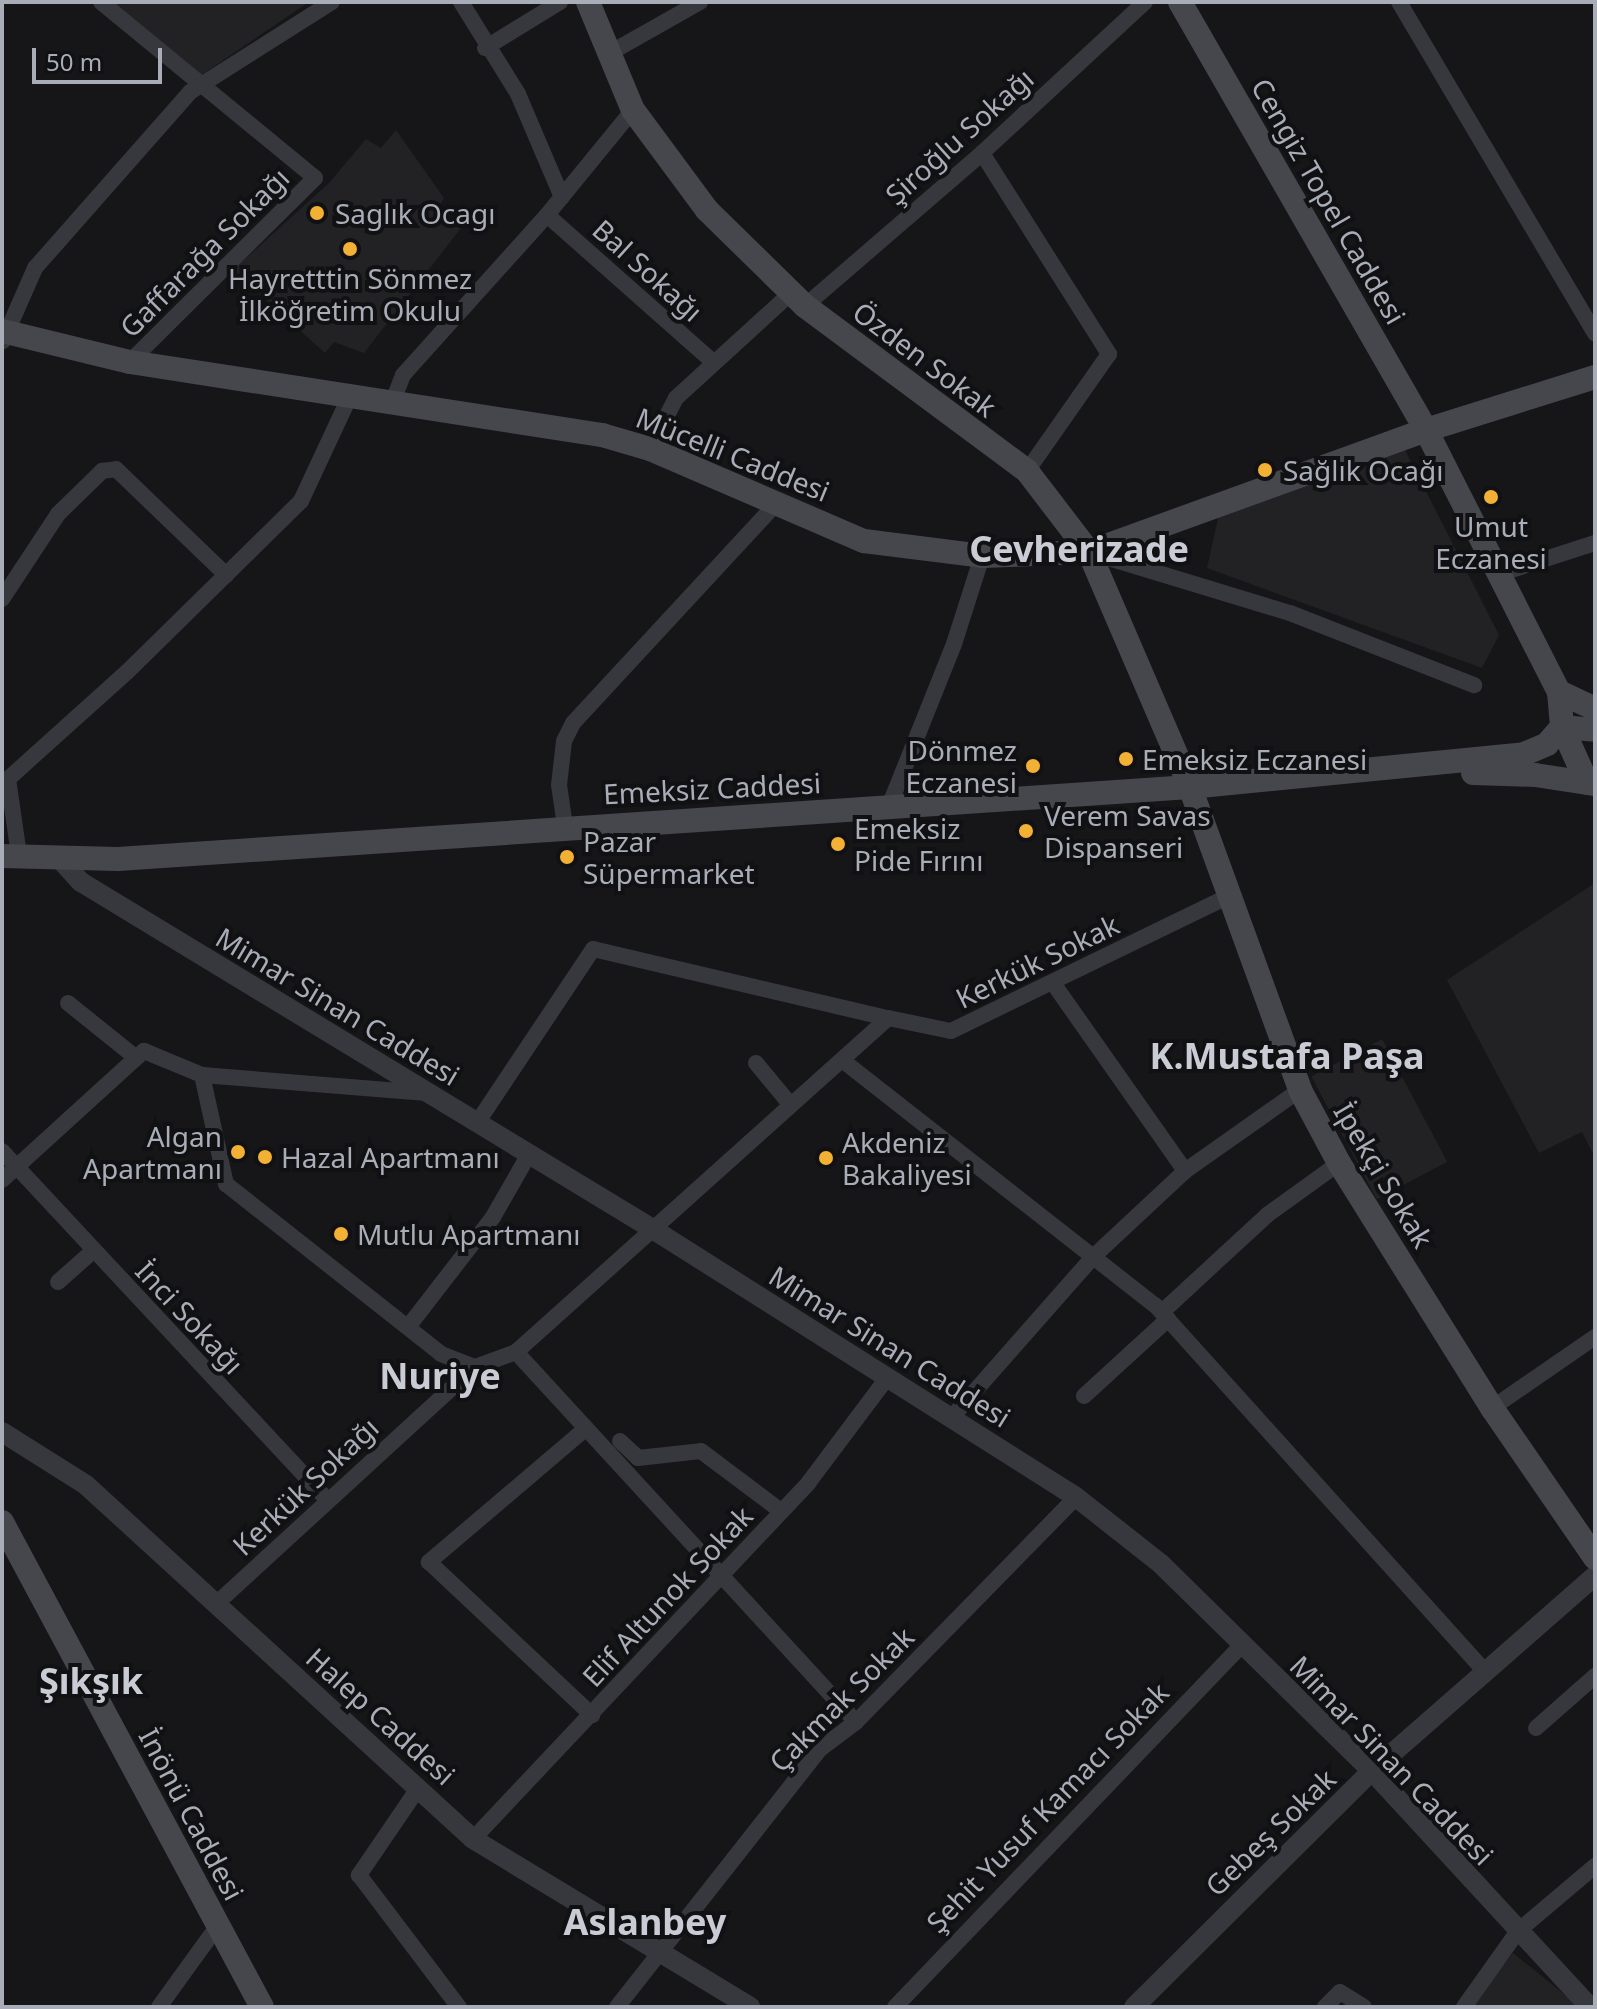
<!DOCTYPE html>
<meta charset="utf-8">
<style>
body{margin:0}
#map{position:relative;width:1597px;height:2009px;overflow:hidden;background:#161618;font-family:"Noto Sans",sans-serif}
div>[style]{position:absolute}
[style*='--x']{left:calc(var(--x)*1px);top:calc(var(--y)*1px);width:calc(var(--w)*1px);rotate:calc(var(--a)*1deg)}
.built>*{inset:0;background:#222225;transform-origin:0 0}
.minor>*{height:16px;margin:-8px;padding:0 8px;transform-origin:8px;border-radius:8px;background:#37383d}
.tertiary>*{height:20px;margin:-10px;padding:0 10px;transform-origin:10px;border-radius:10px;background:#37383d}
.secondary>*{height:24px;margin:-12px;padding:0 12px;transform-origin:12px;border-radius:12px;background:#45474d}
.dots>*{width:22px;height:22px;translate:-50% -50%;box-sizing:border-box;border:4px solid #111113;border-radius:50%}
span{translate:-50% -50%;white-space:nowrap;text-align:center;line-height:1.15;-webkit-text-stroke:8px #111113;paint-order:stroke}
.street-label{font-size:28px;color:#a8adb8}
.poi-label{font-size:28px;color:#a8adb8}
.left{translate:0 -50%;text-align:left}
.right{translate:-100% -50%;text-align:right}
.district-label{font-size:36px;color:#c9ccd4;font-weight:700}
.frame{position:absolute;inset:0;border:4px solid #a8adb8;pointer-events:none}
.scale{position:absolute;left:32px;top:48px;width:130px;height:36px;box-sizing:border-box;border:4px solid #a8adb8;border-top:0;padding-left:10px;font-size:24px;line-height:28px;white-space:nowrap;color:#a8adb8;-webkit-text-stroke:6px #111113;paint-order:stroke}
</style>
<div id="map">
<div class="built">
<div style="clip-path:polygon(111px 2px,309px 2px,200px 76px)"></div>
<div style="clip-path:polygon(396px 130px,444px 198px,437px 210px,461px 228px,364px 353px,334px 342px,325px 353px,233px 270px,329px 183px,366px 139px,381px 148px)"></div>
<div style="clip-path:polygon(1403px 446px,1499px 635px,1482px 668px,1207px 568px,1219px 514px)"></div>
<div style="clip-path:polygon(1595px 883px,1595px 1158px,1582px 1132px,1539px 1153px,1447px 980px)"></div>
<div style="left:1382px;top:1039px;width:139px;height:80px;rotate:62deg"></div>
<div style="clip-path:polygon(1513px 1953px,1580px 2007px,1470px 2007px)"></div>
</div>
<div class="minor">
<div style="--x:101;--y:2;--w:277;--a:39.4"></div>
<div style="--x:315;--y:178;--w:261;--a:135.2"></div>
<div style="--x:461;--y:2;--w:108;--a:58.2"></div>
<div style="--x:518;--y:94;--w:112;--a:66.9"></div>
<div style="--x:1399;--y:2;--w:385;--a:59.4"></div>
<div style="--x:485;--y:48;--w:88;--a:-31.5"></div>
<div style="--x:608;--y:54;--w:106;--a:-29.5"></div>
<div style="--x:982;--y:153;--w:238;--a:57.7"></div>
<div style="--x:1109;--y:354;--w:143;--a:125"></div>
<div style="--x:547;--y:215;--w:223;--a:41.5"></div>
<div style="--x:805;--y:306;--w:234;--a:-40.8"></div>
<div style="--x:982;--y:153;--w:222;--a:-42.8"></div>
<div style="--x:3;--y:341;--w:80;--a:-66.3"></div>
<div style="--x:35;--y:268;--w:235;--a:-48.6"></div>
<div style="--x:190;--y:92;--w:168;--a:-32.4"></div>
<div style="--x:393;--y:401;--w:28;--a:-69"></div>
<div style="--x:403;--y:375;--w:215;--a:-48"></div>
<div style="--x:547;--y:215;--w:136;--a:-50.7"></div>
<div style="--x:650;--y:449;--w:57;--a:-63"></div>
<div style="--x:676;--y:398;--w:154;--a:-42.4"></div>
<div style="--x:1089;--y:552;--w:210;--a:16.9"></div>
<div style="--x:1290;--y:613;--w:198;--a:21.4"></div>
<div style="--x:1499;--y:574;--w:101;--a:-17.9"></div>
<div style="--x:2;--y:599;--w:102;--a:-56.6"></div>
<div style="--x:58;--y:514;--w:62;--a:-44.3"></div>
<div style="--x:102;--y:471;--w:14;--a:-8"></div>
<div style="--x:116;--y:469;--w:153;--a:43.9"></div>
<div style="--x:888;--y:809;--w:178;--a:-68.2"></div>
<div style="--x:954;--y:644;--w:92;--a:-72.3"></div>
<div style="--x:565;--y:826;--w:41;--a:-98.3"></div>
<div style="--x:559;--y:785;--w:44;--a:-83.5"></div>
<div style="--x:564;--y:741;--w:20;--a:-63"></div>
<div style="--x:573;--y:723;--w:300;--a:-47.2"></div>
<div style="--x:19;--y:855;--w:77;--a:-98.2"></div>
<div style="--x:8;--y:779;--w:160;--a:-42"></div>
<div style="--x:127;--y:672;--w:244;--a:-44.5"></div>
<div style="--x:301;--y:501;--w:118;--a:-65"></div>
<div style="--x:1053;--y:983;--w:230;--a:54.9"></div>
<div style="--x:68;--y:1003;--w:85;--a:38.8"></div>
<div style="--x:842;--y:1060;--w:397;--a:38.1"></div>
<div style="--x:1155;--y:1305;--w:492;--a:48"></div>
<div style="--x:756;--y:1063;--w:53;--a:50.3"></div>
<div style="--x:202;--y:1075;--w:112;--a:77.6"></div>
<div style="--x:226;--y:1184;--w:274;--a:38.3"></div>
<div style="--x:441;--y:1354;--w:36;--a:21"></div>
<div style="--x:477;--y:1123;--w:209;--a:-56.3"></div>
<div style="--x:593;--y:949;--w:303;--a:13.2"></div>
<div style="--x:2;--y:1151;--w:477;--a:47"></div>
<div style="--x:2;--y:1180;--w:192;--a:-42.3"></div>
<div style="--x:144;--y:1051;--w:63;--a:22.5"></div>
<div style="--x:202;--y:1075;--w:226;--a:4.6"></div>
<div style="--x:58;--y:1282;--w:47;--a:-41.5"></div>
<div style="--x:1162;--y:1312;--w:143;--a:-42.7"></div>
<div style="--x:1267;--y:1215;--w:89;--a:-35.8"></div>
<div style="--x:408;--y:1327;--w:139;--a:-52.3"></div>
<div style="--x:493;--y:1217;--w:70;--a:-60.2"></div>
<div style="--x:516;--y:1352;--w:502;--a:47.42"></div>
<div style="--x:1084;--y:1396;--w:114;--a:-42.5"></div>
<div style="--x:1492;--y:1408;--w:125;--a:-34.6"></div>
<div style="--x:952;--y:1417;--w:215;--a:-48.6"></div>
<div style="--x:1094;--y:1256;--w:125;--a:-43"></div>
<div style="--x:1185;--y:1171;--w:141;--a:-35.2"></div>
<div style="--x:584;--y:1430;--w:204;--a:139.6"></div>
<div style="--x:429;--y:1562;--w:224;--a:43.2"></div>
<div style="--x:620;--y:1441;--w:25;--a:43"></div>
<div style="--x:638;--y:1458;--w:63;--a:-6.3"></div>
<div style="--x:701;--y:1451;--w:100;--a:36.9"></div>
<div style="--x:216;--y:1604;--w:351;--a:-42.5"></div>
<div style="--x:475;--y:1367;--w:44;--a:-20.1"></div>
<div style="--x:516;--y:1352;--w:500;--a:-41.9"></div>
<div style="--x:888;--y:1018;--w:64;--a:11.7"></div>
<div style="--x:951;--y:1031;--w:309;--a:-25.9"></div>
<div style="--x:1536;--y:1728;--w:79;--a:-41.4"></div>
<div style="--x:419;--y:1787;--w:107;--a:124.3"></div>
<div style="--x:359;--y:1875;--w:166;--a:52.9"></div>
<div style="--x:473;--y:1839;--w:490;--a:-46.7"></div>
<div style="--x:809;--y:1482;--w:130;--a:-53.1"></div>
<div style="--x:159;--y:2007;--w:89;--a:-54.2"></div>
<div style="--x:617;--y:2007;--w:328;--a:-51.8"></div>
<div style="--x:820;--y:1749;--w:45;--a:-36.9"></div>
<div style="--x:856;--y:1722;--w:315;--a:-45.6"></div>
<div style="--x:895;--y:2007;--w:500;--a:-46.22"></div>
<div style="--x:1325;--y:2007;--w:21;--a:-45"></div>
<div style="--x:1340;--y:1992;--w:28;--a:32"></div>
<div style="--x:1464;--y:2007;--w:93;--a:-54.6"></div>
<div style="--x:1518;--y:1931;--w:101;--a:-40.2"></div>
</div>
<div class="tertiary">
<div style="--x:60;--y:859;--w:31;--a:48"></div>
<div style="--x:81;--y:882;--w:667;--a:31.26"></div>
<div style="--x:651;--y:1228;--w:503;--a:32.33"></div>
<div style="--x:1076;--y:1497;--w:108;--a:38.2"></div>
<div style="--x:1161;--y:1564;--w:296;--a:44.5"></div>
<div style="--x:1372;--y:1771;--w:321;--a:47.3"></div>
<div style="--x:2;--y:1432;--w:99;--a:32.2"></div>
<div style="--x:86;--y:1485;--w:524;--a:42.45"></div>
<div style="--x:473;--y:1839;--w:324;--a:31.2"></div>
<div style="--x:1134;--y:2007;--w:335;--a:-44.8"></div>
<div style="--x:1372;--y:1771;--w:296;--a:-41.2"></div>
</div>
<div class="secondary">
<div style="--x:588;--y:2;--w:117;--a:67.4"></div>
<div style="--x:633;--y:110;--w:124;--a:53.5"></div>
<div style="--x:707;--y:210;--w:137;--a:44.4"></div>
<div style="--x:805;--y:306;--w:277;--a:36.6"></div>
<div style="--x:1027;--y:471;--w:102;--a:52.6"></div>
<div style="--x:1089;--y:552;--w:256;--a:66.7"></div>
<div style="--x:1190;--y:787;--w:322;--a:70"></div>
<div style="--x:1300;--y:1090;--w:83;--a:61.9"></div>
<div style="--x:1339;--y:1163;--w:289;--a:58"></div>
<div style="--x:1492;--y:1408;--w:182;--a:55.5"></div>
<div style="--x:1180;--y:2;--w:494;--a:60.1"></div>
<div style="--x:1426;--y:430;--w:294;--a:63.1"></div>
<div style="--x:1559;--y:692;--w:35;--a:85"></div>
<div style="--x:1562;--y:727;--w:61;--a:65.9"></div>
<div style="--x:2;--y:331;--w:132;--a:13.6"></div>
<div style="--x:130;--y:362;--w:478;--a:8.8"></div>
<div style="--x:602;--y:435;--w:50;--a:16.3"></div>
<div style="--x:650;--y:449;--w:233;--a:23.3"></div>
<div style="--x:864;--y:541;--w:119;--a:7.2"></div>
<div style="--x:982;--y:556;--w:107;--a:-2.1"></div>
<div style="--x:1089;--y:552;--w:358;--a:-19.9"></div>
<div style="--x:1426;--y:430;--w:177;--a:-17.4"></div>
<div style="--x:1559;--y:692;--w:40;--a:25"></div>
<div style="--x:1473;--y:773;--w:62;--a:1.8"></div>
<div style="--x:1535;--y:775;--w:61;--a:8.5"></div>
<div style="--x:2;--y:856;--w:116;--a:1.5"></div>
<div style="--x:118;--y:859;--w:1074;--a:-3.84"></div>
<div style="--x:1190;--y:787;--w:336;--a:-5.6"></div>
<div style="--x:1524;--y:754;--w:25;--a:-23"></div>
<div style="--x:1547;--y:744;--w:23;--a:-49"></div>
<div style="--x:1562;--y:727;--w:33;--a:5"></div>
<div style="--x:2;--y:1522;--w:550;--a:61.81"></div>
</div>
<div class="dots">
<div style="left:317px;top:213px;background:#f2b134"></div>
<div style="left:350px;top:249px;background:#f2b134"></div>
<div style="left:1265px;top:470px;background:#f2b134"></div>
<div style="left:1491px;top:497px;background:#f2b134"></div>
<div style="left:1126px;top:759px;background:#f2b134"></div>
<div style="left:1033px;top:766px;background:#f2b134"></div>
<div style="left:1026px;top:831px;background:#f2b134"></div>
<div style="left:838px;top:844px;background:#f2b134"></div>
<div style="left:567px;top:857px;background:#f2b134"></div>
<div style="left:238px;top:1152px;background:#f2b134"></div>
<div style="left:265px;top:1157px;background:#f2b134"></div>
<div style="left:826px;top:1158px;background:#f2b134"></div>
<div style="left:341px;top:1234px;background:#f2b134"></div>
</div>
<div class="street-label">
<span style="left:959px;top:136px;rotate:-42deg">Şiroğlu Sokağı</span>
<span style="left:1329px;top:201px;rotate:60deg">Cengiz Topel Caddesi</span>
<span style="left:204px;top:252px;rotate:-45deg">Gaffarağa Sokağı</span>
<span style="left:648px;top:270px;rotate:42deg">Bal Sokağı</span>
<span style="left:925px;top:359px;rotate:37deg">Özden Sokak</span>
<span style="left:733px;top:454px;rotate:22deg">Mücelli Caddesi</span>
<span style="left:712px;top:788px;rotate:-3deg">Emeksiz Caddesi</span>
<span style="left:1037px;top:961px;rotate:-26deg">Kerkük Sokak</span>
<span style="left:338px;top:1006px;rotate:31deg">Mimar Sinan Caddesi</span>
<span style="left:1384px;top:1175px;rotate:59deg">İpekçi Sokak</span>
<span style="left:190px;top:1317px;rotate:47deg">İnci Sokağı</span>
<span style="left:890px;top:1346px;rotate:32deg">Mimar Sinan Caddesi</span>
<span style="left:305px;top:1486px;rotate:-43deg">Kerkük Sokağı</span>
<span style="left:667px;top:1596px;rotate:-47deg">Elif Altunok Sokak</span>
<span style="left:841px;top:1699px;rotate:-45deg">Çakmak Sokak</span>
<span style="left:381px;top:1716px;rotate:42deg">Halep Caddesi</span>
<span style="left:1392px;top:1760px;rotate:46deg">Mimar Sinan Caddesi</span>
<span style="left:1047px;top:1807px;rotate:-46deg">Şehit Yusuf Kamacı Sokak</span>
<span style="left:192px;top:1814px;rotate:62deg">İnönü Caddesi</span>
<span style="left:1270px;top:1832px;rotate:-44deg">Gebeş Sokak</span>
</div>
<div class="poi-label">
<span class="left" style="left:335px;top:213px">Saglık Ocagı</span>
<span style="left:350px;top:294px">Hayretttin Sönmez<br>İlköğretim Okulu</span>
<span class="left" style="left:1283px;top:470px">Sağlık Ocağı</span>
<span style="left:1491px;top:542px">Umut<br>Eczanesi</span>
<span class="right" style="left:1017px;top:766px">Dönmez<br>Eczanesi</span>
<span class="left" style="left:1142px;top:759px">Emeksiz Eczanesi</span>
<span class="left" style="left:1044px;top:831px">Verem Savas<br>Dispanseri</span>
<span class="left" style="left:854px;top:844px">Emeksiz<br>Pide Fırını</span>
<span class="left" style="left:583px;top:857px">Pazar<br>Süpermarket</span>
<span class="right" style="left:222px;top:1152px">Algan<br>Apartmanı</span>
<span class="left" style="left:842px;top:1158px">Akdeniz<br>Bakaliyesi</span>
<span class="left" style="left:281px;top:1157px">Hazal Apartmanı</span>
<span class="left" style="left:357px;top:1234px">Mutlu Apartmanı</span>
</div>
<div class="district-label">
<span style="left:1079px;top:549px">Cevherizade</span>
<span style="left:1287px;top:1056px">K.Mustafa Paşa</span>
<span style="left:440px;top:1376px">Nuriye</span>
<span style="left:91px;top:1681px">Şıkşık</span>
<span style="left:645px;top:1922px">Aslanbey</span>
</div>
<div class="frame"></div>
<div class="scale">50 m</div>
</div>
